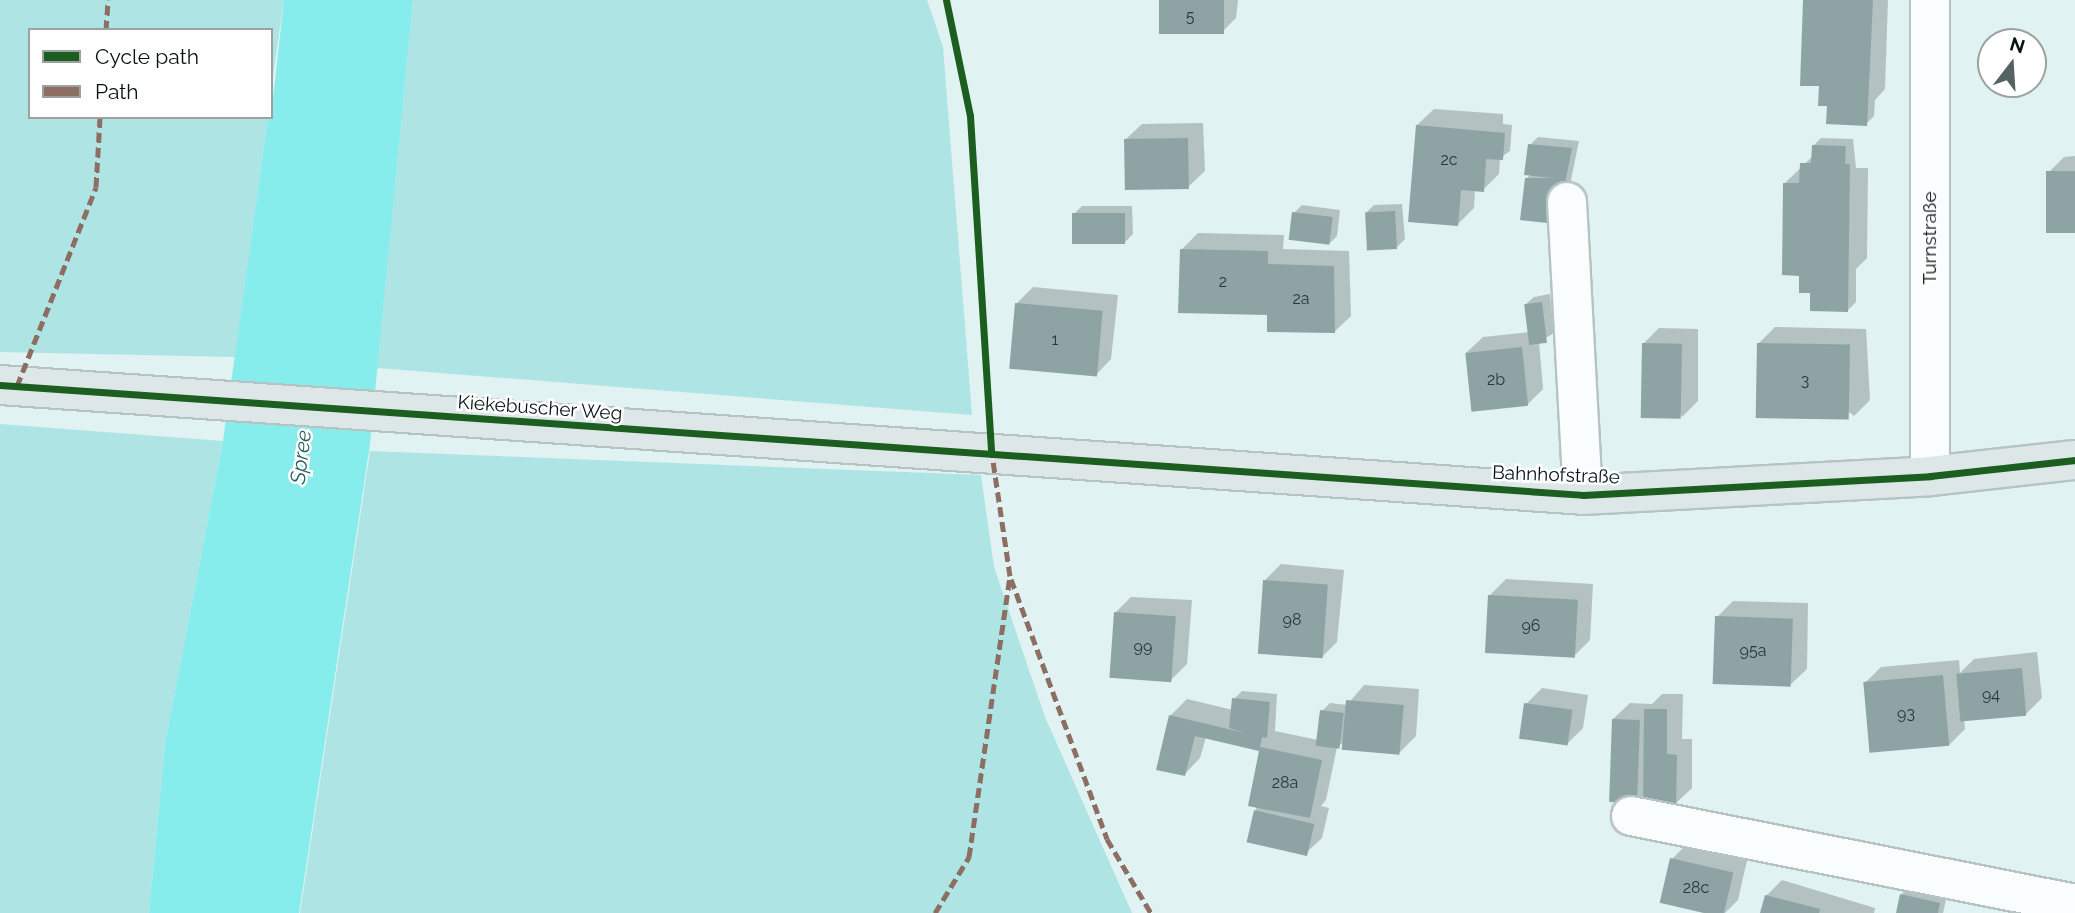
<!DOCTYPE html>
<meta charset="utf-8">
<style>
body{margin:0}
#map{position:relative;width:2075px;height:913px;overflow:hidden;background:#e0f2f2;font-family:Raleway,sans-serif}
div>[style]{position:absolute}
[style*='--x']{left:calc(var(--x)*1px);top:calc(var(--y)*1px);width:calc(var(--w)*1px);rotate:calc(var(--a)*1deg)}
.green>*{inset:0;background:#aee5e4}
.water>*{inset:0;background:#86ecec}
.shadow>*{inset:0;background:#0003}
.building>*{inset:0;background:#8ea4a4;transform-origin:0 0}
.roads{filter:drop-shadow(2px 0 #b5c3c3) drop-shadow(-2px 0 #b5c3c3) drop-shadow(0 2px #b5c3c3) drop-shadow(0 -2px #b5c3c3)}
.minor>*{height:38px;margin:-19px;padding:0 19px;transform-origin:19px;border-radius:19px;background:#fafdfd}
.major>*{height:38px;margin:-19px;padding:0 19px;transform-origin:19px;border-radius:19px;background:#dde7e7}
.quiet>*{height:5px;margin-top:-2.5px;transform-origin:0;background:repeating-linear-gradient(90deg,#8d6e63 0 10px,transparent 0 15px)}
.cycleway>*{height:7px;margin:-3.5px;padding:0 3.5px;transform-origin:3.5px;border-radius:3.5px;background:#1b5e20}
span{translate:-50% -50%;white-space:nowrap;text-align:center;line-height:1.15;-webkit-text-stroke:5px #fff;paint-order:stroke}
.number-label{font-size:16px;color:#2a3838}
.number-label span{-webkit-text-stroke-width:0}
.street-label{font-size:19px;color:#081414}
.water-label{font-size:21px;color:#255f5e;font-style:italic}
.legend{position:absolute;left:28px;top:28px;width:245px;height:91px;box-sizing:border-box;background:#fff;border:2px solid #9ca1a1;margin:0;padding:9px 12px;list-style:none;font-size:21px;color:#081414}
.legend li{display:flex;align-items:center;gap:14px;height:35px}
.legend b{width:35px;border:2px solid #9ca1a1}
.north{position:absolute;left:1977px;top:28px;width:70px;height:70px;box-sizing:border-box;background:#fff;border:2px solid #9ca1a1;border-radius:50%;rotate:17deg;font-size:19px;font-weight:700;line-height:28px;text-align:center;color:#081414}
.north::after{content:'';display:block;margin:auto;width:24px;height:32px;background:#546262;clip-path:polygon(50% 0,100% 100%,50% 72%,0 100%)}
</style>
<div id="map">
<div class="green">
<div style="clip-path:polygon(0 0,284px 0,271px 90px,271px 30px,30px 30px,30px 117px,268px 117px,235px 357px,0 352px)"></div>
<div style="clip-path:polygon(413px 0,927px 0,943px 47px,972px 415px,377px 368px)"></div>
<div style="clip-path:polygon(0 424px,223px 441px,165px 744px,149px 913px,0 913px)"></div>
<div style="clip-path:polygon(370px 451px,981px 475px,994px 567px,1045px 717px,1132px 913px,300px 913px)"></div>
</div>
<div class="water">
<div style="clip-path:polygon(284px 0,413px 0,370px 444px,299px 913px,149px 913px,165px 744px,223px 441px,268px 117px,271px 117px)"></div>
</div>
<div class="shadow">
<div style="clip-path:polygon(1161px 0,1238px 0,1236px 18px,1220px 34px)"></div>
<div style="clip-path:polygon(1805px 0,1888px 0,1885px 89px,1875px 100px,1874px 116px,1866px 124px,1829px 107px)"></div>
<div style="clip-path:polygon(1434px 109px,1503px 114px,1503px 124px,1512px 125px,1510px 151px,1500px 158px,1499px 174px,1483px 190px,1475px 189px,1474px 208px,1458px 224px,1417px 125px)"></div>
<div style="clip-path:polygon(1203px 123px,1205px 171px,1188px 187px,1125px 140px,1142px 124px)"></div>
<div style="clip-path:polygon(1538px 137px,1579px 141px,1564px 214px,1526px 179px,1531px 174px,1530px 145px)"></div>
<div style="clip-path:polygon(1821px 138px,1853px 139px,1856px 168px,1868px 168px,1867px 258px,1856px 269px,1856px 302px,1848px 310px,1812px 291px,1801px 276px,1785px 183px,1813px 156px,1813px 146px)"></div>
<div style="clip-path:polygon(2075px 156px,2075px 231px,2048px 173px,2064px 157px)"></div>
<div style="clip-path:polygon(1402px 204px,1405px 239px,1397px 247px,1366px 213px,1374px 205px)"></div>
<div style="clip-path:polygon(1302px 205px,1340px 210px,1337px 236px,1329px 244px,1294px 213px)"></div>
<div style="clip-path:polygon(1082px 206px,1132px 206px,1133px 234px,1125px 242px,1074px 214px)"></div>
<div style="clip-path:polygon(1198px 233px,1284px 235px,1283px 249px,1349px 251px,1351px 316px,1334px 332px,1269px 314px,1182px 249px)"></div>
<div style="clip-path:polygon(1033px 287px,1118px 295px,1111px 359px,1095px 376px,1017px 303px)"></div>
<div style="clip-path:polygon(1550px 294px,1554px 333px,1539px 342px,1543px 389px,1527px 405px,1466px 353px,1483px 337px,1530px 332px,1526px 304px,1534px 297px)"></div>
<div style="clip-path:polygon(1775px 327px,1866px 329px,1870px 400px,1854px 416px,1759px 343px)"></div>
<div style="clip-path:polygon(1659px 328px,1698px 329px,1698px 401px,1682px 417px,1643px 344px)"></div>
<div style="clip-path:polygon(1281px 564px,1344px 570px,1337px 642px,1321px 658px,1265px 580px)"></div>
<div style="clip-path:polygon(1506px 579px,1593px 584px,1590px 640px,1574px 656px,1490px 595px)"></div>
<div style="clip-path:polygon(1131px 597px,1192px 600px,1187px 664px,1171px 680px,1115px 613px)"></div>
<div style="clip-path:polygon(1733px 601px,1808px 603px,1807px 669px,1790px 685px,1717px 617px)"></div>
<div style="clip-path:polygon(2037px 652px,2042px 698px,2026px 714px,1964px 719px,1965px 729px,1949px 745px,1865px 683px,1881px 667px,1959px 660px,1960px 673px,1974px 659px)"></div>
<div style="clip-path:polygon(1364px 685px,1419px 689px,1416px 736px,1400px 752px,1345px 741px,1337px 747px,1326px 800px,1321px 806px,1329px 808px,1322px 838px,1305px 854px,1256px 811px,1261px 750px,1206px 737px,1200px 758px,1184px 775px,1171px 715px,1187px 699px,1233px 710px,1234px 699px,1242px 691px,1277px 694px,1275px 731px,1318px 740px,1322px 711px,1330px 703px,1347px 705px)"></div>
<div style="clip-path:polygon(1542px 688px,1588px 695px,1583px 728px,1567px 744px,1526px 704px)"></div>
<div style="clip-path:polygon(1662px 694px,1683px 694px,1682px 739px,1692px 739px,1692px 788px,1675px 804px,1645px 794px,1637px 802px,1613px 719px,1630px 703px,1652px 704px)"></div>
<div style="clip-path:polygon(1688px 843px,1748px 856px,1738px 900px,1725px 913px,1661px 902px,1672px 859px)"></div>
<div style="clip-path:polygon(1782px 880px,1875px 908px,1874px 913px,1762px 913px,1766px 896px)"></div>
<div style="clip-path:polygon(1909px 887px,1947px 895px,1943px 913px,1897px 913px,1901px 895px)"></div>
</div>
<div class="building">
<div style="left:1159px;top:0;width:65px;height:34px"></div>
<div style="clip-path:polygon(1803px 0,1873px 0,1867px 126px,1826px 124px,1827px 106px,1818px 106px,1819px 86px,1800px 86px)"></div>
<div style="clip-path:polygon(1416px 125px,1505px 133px,1503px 160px,1486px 159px,1484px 192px,1461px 190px,1458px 226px,1408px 222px)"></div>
<div style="left:1188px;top:138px;width:51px;height:64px;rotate:89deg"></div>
<div style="clip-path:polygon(1528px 144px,1572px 148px,1557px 224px,1520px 220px,1525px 178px,1553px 178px,1524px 175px)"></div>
<div style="clip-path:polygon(1812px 145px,1846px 146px,1845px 164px,1850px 164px,1848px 312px,1810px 311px,1810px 293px,1799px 293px,1799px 276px,1782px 275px,1783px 183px,1799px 183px,1800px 163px,1811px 163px)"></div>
<div style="left:2075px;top:171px;width:62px;height:29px;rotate:90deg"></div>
<div style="left:1395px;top:211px;width:38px;height:30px;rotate:87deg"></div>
<div style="left:1292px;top:212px;width:41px;height:28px;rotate:7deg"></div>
<div style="left:1125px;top:213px;width:31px;height:53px;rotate:90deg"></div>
<div style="clip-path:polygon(1180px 249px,1268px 251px,1268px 264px,1334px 266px,1335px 333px,1267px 332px,1267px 315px,1178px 313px)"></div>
<div style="left:1542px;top:302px;width:41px;height:18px;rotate:83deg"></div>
<div style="left:1015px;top:303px;width:88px;height:66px;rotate:5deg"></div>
<div style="left:1642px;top:343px;width:40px;height:75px;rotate:1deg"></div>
<div style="left:1757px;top:343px;width:93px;height:75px;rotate:1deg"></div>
<div style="left:1522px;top:347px;width:59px;height:57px;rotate:84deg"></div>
<div style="left:1263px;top:580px;width:65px;height:74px;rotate:4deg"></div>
<div style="left:1488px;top:595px;width:90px;height:58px;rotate:3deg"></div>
<div style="left:1114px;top:612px;width:62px;height:66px;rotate:4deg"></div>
<div style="left:1715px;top:616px;width:78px;height:68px;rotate:2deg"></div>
<div style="left:2022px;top:668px;width:48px;height:66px;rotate:85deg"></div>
<div style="left:1943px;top:675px;width:71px;height:80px;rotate:85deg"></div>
<div style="clip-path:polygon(1232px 698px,1270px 702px,1267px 738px,1262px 737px,1260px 747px,1322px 760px,1310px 818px,1248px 806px,1259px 751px,1195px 736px,1185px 776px,1156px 770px,1169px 715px,1245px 733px,1229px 728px)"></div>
<div style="left:1346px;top:700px;width:58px;height:50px;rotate:5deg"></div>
<div style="left:1524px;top:703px;width:49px;height:36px;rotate:8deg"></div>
<div style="clip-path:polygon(1644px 709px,1667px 709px,1667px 754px,1677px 755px,1676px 806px,1643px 806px)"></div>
<div style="left:1320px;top:710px;width:24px;height:36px;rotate:7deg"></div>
<div style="left:1612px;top:719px;width:28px;height:83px;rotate:2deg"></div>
<div style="left:1254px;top:810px;width:62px;height:33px;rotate:13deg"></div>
<div style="left:1670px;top:858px;width:65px;height:46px;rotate:13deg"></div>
<div style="clip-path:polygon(1900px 894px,1940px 903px,1938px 913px,1896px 913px)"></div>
<div style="clip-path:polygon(1765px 895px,1820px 909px,1819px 913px,1760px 913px)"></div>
</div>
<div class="roads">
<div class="minor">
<div style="--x:1930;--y:0;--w:476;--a:90"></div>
<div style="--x:1567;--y:202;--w:293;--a:86.9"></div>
<div style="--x:1631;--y:816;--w:453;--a:11.2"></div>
</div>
<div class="major">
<div style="--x:0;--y:385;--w:1587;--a:3.97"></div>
<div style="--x:1583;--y:495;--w:348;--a:-3.1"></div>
<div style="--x:1930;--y:476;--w:146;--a:-6.3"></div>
</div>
</div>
<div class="quiet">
<div style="--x:106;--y:30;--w:30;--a:-86"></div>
<div style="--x:17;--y:386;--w:214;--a:-68.3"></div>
<div style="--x:96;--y:187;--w:70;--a:-86.7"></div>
<div style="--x:1011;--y:579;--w:277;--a:69.7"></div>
<div style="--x:1107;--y:839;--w:86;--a:59.3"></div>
<div style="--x:935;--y:913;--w:66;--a:-58.7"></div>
<div style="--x:969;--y:857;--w:284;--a:-81.7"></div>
<div style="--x:1010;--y:576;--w:130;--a:-98.4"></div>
</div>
<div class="cycleway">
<div style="--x:946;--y:0;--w:118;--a:78.3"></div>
<div style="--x:970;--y:116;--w:338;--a:86.4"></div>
<div style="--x:0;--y:385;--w:1587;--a:3.97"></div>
<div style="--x:1583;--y:495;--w:348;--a:-3.1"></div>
<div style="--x:1930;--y:476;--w:146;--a:-6.3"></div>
</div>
<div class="number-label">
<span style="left:1190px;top:17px">5</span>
<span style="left:1449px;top:160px">2c</span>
<span style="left:1223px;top:282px">2</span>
<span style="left:1301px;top:299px">2a</span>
<span style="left:1055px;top:340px">1</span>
<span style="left:1496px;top:380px">2b</span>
<span style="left:1805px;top:381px">3</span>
<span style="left:1292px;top:620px">98</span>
<span style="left:1531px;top:626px">96</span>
<span style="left:1143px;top:647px">99</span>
<span style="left:1753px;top:651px">95a</span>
<span style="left:1991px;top:695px">94</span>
<span style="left:1906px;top:714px">93</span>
<span style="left:1285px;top:783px">28a</span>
<span style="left:1696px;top:888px">28c</span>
</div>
<div class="street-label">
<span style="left:1930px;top:238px;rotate:-90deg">Turnstraße</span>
<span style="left:540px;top:408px;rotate:4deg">Kiekebuscher Weg</span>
<span style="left:1556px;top:475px;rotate:2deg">Bahnhofstraße</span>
</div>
<div class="water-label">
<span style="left:301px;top:457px;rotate:-83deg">Spree</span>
</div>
<ul class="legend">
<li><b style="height:9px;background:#1b5e20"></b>Cycle path</li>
<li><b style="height:9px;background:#8d6e63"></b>Path</li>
</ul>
<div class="north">N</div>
</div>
